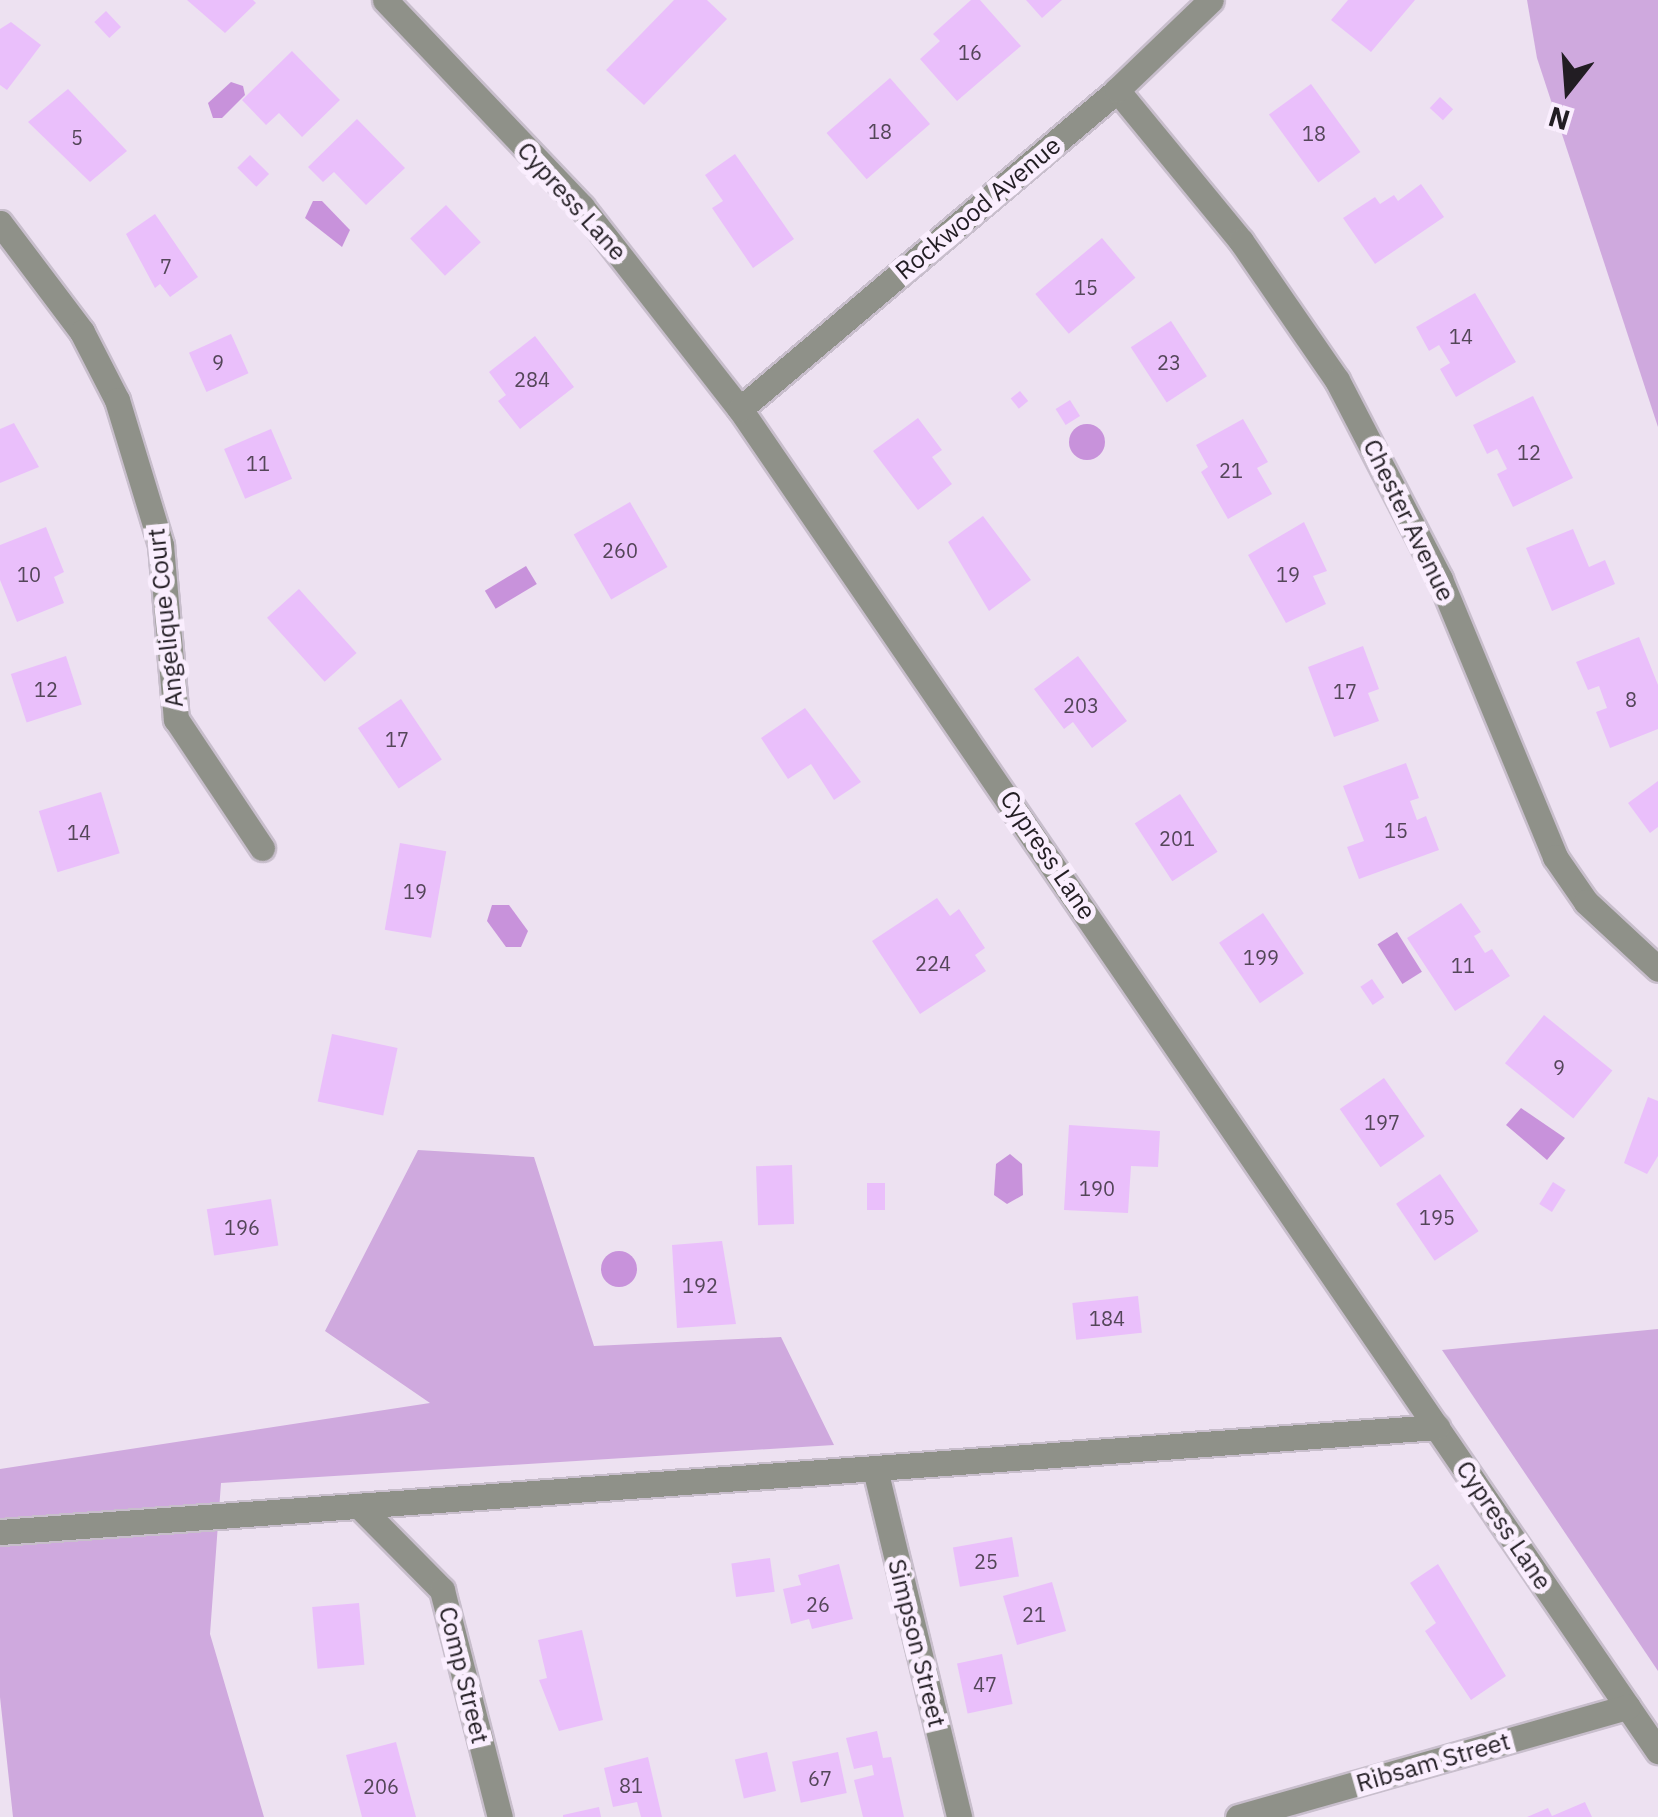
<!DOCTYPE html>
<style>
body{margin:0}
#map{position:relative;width:1658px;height:1817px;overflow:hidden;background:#ede1f1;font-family:"IBM Plex Sans",sans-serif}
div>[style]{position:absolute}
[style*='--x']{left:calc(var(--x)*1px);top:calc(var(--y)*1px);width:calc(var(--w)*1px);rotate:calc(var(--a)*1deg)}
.green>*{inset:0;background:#cfa9de}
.water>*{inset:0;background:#c892db;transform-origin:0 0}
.round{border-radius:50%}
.building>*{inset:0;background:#eabffb;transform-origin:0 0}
.roads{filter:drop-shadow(2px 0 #c8becc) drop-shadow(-2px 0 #c8becc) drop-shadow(0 2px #c8becc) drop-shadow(0 -2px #c8becc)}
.minor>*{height:25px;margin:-12.5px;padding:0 12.5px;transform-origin:12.5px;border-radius:12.5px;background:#8f9189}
span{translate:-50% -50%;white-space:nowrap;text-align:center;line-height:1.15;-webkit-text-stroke:10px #faeefe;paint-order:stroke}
.number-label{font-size:20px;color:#544659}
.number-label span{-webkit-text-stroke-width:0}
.street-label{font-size:25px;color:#221d23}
.north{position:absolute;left:1518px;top:40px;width:100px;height:100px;-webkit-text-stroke:8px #faeefe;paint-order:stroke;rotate:197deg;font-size:28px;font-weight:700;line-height:40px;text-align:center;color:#221d23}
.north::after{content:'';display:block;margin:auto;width:35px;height:45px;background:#221d23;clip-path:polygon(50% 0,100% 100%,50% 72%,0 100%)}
</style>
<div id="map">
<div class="green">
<div style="clip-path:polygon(1527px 0,1658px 0,1658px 427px,1537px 58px)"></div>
<div style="clip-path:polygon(418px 1150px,534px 1157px,594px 1346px,781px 1337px,834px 1445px,221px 1483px,210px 1634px,264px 1817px,13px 1817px,0 1697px,0 1469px,430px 1403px,325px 1331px)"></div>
<div style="clip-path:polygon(1658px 1329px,1658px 1671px,1442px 1350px)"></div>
</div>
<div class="water">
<div style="clip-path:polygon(231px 82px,243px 86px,245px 95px,222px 118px,213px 118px,208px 103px)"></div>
<div style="clip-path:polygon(313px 201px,322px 201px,350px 230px,342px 247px,305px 218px)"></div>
<div class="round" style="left:1069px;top:424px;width:36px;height:36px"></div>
<div style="left:526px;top:566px;width:21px;height:48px;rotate:59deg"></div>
<div style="clip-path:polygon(492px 905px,509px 905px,528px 931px,521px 947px,506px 947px,487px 921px)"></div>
<div style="left:1397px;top:932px;width:47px;height:23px;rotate:58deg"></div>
<div style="clip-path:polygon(1521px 1108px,1565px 1138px,1547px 1160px,1506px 1125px)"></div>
<div style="clip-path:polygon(1010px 1154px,1022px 1164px,1023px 1195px,1007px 1204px,994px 1195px,996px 1164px)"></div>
<div class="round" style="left:601px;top:1251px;width:36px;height:36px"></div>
</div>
<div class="building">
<div style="clip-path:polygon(187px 0,253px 0,256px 3px,225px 33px)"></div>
<div style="clip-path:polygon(674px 0,707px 0,727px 19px,644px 105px,606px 70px)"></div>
<div style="clip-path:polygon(971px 0,980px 0,1021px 46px,957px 101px,920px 59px,940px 41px,933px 34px)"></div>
<div style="clip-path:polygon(1026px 0,1062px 0,1042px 18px)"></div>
<div style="clip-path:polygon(1348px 0,1415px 0,1371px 52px,1331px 20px)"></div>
<div style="left:106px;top:11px;width:22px;height:16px;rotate:47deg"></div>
<div style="clip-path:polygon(11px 22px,41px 45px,7px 90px,0 85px,0 29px)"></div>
<div style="clip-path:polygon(292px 51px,340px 100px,302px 137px,279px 113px,266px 125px,242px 100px)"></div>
<div style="left:890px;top:78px;width:61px;height:84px;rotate:49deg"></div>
<div style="left:1311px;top:84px;width:84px;height:52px;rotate:54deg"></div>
<div style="clip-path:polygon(68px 89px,127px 151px,90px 182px,28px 122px)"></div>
<div style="left:1440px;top:97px;width:18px;height:15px;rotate:43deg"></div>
<div style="clip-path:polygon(357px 119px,405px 168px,366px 205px,334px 172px,323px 182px,308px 167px)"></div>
<div style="clip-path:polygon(735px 154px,794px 239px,753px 268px,712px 208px,723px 201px,705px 175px)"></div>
<div style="left:250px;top:155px;width:27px;height:18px;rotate:45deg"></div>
<div style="clip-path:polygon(1421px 184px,1444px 217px,1375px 264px,1343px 218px,1375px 197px,1380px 204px,1394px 195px,1398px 201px)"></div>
<div style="left:446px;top:205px;width:51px;height:49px;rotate:47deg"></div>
<div style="clip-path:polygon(155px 214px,198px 277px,170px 297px,160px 284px,155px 288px,126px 234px)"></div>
<div style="left:1102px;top:238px;width:52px;height:87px;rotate:50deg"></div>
<div style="clip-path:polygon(1475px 293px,1516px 362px,1456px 397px,1440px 369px,1450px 363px,1439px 345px,1429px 351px,1416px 327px)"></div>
<div style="left:1171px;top:321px;width:66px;height:48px;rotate:57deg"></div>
<div style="left:231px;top:334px;width:43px;height:46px;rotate:66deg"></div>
<div style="clip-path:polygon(535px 336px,574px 387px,520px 429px,498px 401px,506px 395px,489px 372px)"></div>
<div style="left:1020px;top:391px;width:13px;height:12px;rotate:51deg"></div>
<div style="clip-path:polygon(1533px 396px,1573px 478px,1513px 507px,1497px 474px,1507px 469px,1497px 449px,1487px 454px,1473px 425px)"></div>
<div style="left:1070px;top:400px;width:19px;height:17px;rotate:58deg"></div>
<div style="clip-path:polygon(918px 418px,942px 450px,932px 457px,952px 484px,918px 510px,873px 451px)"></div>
<div style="clip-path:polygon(1243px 419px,1268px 462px,1257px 468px,1272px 494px,1228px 519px,1201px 472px,1208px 467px,1196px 445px)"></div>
<div style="clip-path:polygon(14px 423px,39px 467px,0 483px,0 429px)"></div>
<div style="left:271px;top:429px;width:54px;height:51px;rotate:67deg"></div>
<div style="left:630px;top:502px;width:75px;height:65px;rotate:60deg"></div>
<div style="clip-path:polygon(983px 516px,1031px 580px,989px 611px,948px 542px)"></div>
<div style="clip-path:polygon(1304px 522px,1327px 571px,1313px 576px,1326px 604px,1286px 623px,1248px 555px)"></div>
<div style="clip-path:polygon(46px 527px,64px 572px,54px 577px,64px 603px,17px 622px,0 580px,0 545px)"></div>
<div style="clip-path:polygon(1573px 529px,1589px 567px,1605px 560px,1615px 584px,1552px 611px,1526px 548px)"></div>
<div style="left:299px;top:589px;width:86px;height:43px;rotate:48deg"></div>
<div style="clip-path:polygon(1639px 637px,1658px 685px,1658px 729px,1610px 748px,1596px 712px,1607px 708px,1599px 686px,1588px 690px,1576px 662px)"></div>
<div style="clip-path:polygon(1363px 646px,1379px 689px,1368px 693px,1379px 721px,1334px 737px,1308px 667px)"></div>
<div style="left:66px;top:656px;width:51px;height:58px;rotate:72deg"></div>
<div style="clip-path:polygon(1078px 656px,1127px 721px,1092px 748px,1073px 722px,1064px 729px,1034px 689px)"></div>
<div style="left:401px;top:699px;width:73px;height:52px;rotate:56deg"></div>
<div style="clip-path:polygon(805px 708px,861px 782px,834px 800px,811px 764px,788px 779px,761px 738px)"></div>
<div style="clip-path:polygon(1406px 763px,1419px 798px,1410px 801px,1417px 820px,1426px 816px,1439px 850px,1359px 879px,1347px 847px,1364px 841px,1343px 786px)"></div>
<div style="clip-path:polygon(1658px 781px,1658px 827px,1650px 833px,1628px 803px)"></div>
<div style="left:101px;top:792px;width:64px;height:65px;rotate:73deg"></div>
<div style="left:1180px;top:794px;width:69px;height:54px;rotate:57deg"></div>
<div style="left:400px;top:843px;width:47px;height:88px;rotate:10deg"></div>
<div style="clip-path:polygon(937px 898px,950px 916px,959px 909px,985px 948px,975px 955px,986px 971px,920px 1014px,872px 941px)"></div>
<div style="clip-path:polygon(1461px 903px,1481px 932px,1474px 936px,1485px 953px,1492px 949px,1510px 976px,1455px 1011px,1407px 938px)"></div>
<div style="left:1263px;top:913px;width:73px;height:53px;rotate:56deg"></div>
<div style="left:1372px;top:979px;width:22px;height:14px;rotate:56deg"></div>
<div style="left:1544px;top:1015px;width:88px;height:62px;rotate:39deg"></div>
<div style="left:332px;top:1034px;width:67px;height:69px;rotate:12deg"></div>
<div style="left:1384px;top:1078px;width:71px;height:54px;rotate:55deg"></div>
<div style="clip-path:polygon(1648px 1097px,1658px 1101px,1658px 1156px,1647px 1174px,1624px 1163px)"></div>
<div style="clip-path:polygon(1069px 1125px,1160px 1131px,1158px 1167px,1131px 1166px,1128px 1213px,1064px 1210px)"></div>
<div style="left:792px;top:1165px;width:59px;height:36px;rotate:88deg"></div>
<div style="left:1440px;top:1174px;width:69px;height:53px;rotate:56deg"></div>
<div style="left:1553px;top:1182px;width:15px;height:26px;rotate:32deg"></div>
<div style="left:867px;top:1183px;width:18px;height:27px"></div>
<div style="left:271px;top:1199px;width:47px;height:65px;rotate:81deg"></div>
<div style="clip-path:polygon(722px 1241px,736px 1324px,677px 1328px,672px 1245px)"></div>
<div style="left:1138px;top:1296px;width:37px;height:66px;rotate:84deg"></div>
<div style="left:1012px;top:1537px;width:40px;height:60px;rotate:80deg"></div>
<div style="left:770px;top:1558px;width:34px;height:39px;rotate:82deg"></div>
<div style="clip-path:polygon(839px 1564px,853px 1619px,812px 1629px,809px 1619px,791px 1624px,783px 1589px,801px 1585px,798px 1575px)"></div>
<div style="clip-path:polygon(1438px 1564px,1506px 1676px,1471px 1700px,1425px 1631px,1436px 1623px,1410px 1583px)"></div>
<div style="left:1052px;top:1582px;width:51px;height:51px;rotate:74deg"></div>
<div style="left:359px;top:1603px;width:62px;height:47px;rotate:85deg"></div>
<div style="clip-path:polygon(582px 1630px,603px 1720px,559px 1731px,539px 1680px,547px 1678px,538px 1640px)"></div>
<div style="left:1002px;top:1654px;width:51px;height:46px;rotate:78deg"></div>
<div style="clip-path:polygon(877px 1731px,883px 1758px,891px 1757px,904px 1817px,863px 1817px,854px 1780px,874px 1775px,872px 1765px,854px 1769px,846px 1738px)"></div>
<div style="clip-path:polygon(396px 1742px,416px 1817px,362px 1817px,346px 1755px)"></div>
<div style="left:767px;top:1752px;width:40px;height:33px;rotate:77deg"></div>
<div style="left:838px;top:1752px;width:42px;height:47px;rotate:78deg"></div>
<div style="clip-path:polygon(648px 1757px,662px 1817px,641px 1817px,637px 1802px,613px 1807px,604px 1768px)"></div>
<div style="clip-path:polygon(1585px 1802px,1592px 1817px,1527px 1817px,1548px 1808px,1552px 1816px)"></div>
<div style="clip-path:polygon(599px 1807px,601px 1817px,563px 1817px,563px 1815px)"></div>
</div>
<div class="roads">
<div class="minor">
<div style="--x:385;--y:0;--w:286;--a:46.4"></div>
<div style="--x:582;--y:207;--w:256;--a:52"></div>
<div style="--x:740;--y:409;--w:1626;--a:55.63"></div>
<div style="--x:1117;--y:90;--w:195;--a:50.6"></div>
<div style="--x:1241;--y:241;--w:169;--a:55.4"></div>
<div style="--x:1337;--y:380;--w:224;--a:62.6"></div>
<div style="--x:1440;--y:579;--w:301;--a:67.5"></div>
<div style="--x:1555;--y:857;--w:55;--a:55.4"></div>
<div style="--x:1586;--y:902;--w:98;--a:42.9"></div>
<div style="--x:0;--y:223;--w:136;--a:53"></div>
<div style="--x:82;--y:332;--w:76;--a:62.8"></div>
<div style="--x:117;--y:400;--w:152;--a:73.1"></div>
<div style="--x:161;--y:545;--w:175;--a:85.1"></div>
<div style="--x:176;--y:719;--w:155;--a:56.3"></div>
<div style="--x:740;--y:409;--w:494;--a:-40.2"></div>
<div style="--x:1117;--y:90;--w:130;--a:-43.8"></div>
<div style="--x:875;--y:1469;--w:358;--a:76.4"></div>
<div style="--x:359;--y:1506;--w:118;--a:45.3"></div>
<div style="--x:442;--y:1590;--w:234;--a:75.7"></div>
<div style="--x:0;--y:1532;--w:1441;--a:-4.18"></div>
<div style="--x:1238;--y:1817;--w:405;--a:-15.8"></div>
</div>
</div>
<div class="number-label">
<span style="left:970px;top:52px">16</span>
<span style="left:880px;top:131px">18</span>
<span style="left:1314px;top:133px">18</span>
<span style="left:77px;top:137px">5</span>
<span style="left:166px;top:266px">7</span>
<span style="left:1086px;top:287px">15</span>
<span style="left:1461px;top:336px">14</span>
<span style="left:218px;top:362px">9</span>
<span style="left:1169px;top:362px">23</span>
<span style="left:532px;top:379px">284</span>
<span style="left:1529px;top:452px">12</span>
<span style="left:258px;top:463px">11</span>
<span style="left:1231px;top:470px">21</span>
<span style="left:620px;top:550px">260</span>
<span style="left:29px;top:574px">10</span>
<span style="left:1288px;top:574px">19</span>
<span style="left:46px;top:689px">12</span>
<span style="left:1345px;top:691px">17</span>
<span style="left:1631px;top:699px">8</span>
<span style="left:1081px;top:705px">203</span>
<span style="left:397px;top:739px">17</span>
<span style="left:1396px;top:830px">15</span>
<span style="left:79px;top:832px">14</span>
<span style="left:1177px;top:838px">201</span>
<span style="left:415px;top:891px">19</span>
<span style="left:1261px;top:957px">199</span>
<span style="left:933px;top:963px">224</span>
<span style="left:1463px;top:965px">11</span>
<span style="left:1559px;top:1067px">9</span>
<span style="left:1382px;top:1122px">197</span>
<span style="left:1097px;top:1188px">190</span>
<span style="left:1437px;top:1217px">195</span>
<span style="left:242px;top:1227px">196</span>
<span style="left:700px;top:1285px">192</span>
<span style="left:1107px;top:1318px">184</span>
<span style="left:986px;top:1561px">25</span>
<span style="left:818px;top:1604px">26</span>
<span style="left:1034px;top:1614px">21</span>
<span style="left:985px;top:1684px">47</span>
<span style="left:820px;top:1778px">67</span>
<span style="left:631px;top:1785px">81</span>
<span style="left:381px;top:1786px">206</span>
</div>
<div class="street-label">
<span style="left:572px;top:201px;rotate:48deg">Cypress Lane</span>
<span style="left:978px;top:208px;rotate:-40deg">Rockwood Avenue</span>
<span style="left:1409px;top:520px;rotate:64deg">Chester Avenue</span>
<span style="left:165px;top:618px;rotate:-96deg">Angelique Court</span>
<span style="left:1048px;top:855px;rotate:56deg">Cypress Lane</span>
<span style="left:1504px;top:1525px;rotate:56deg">Cypress Lane</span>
<span style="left:917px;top:1643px;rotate:76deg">Simpson Street</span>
<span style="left:464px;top:1675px;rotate:76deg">Comp Street</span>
<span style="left:1433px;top:1762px;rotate:-16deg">Ribsam Street</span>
</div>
<div class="north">N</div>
</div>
